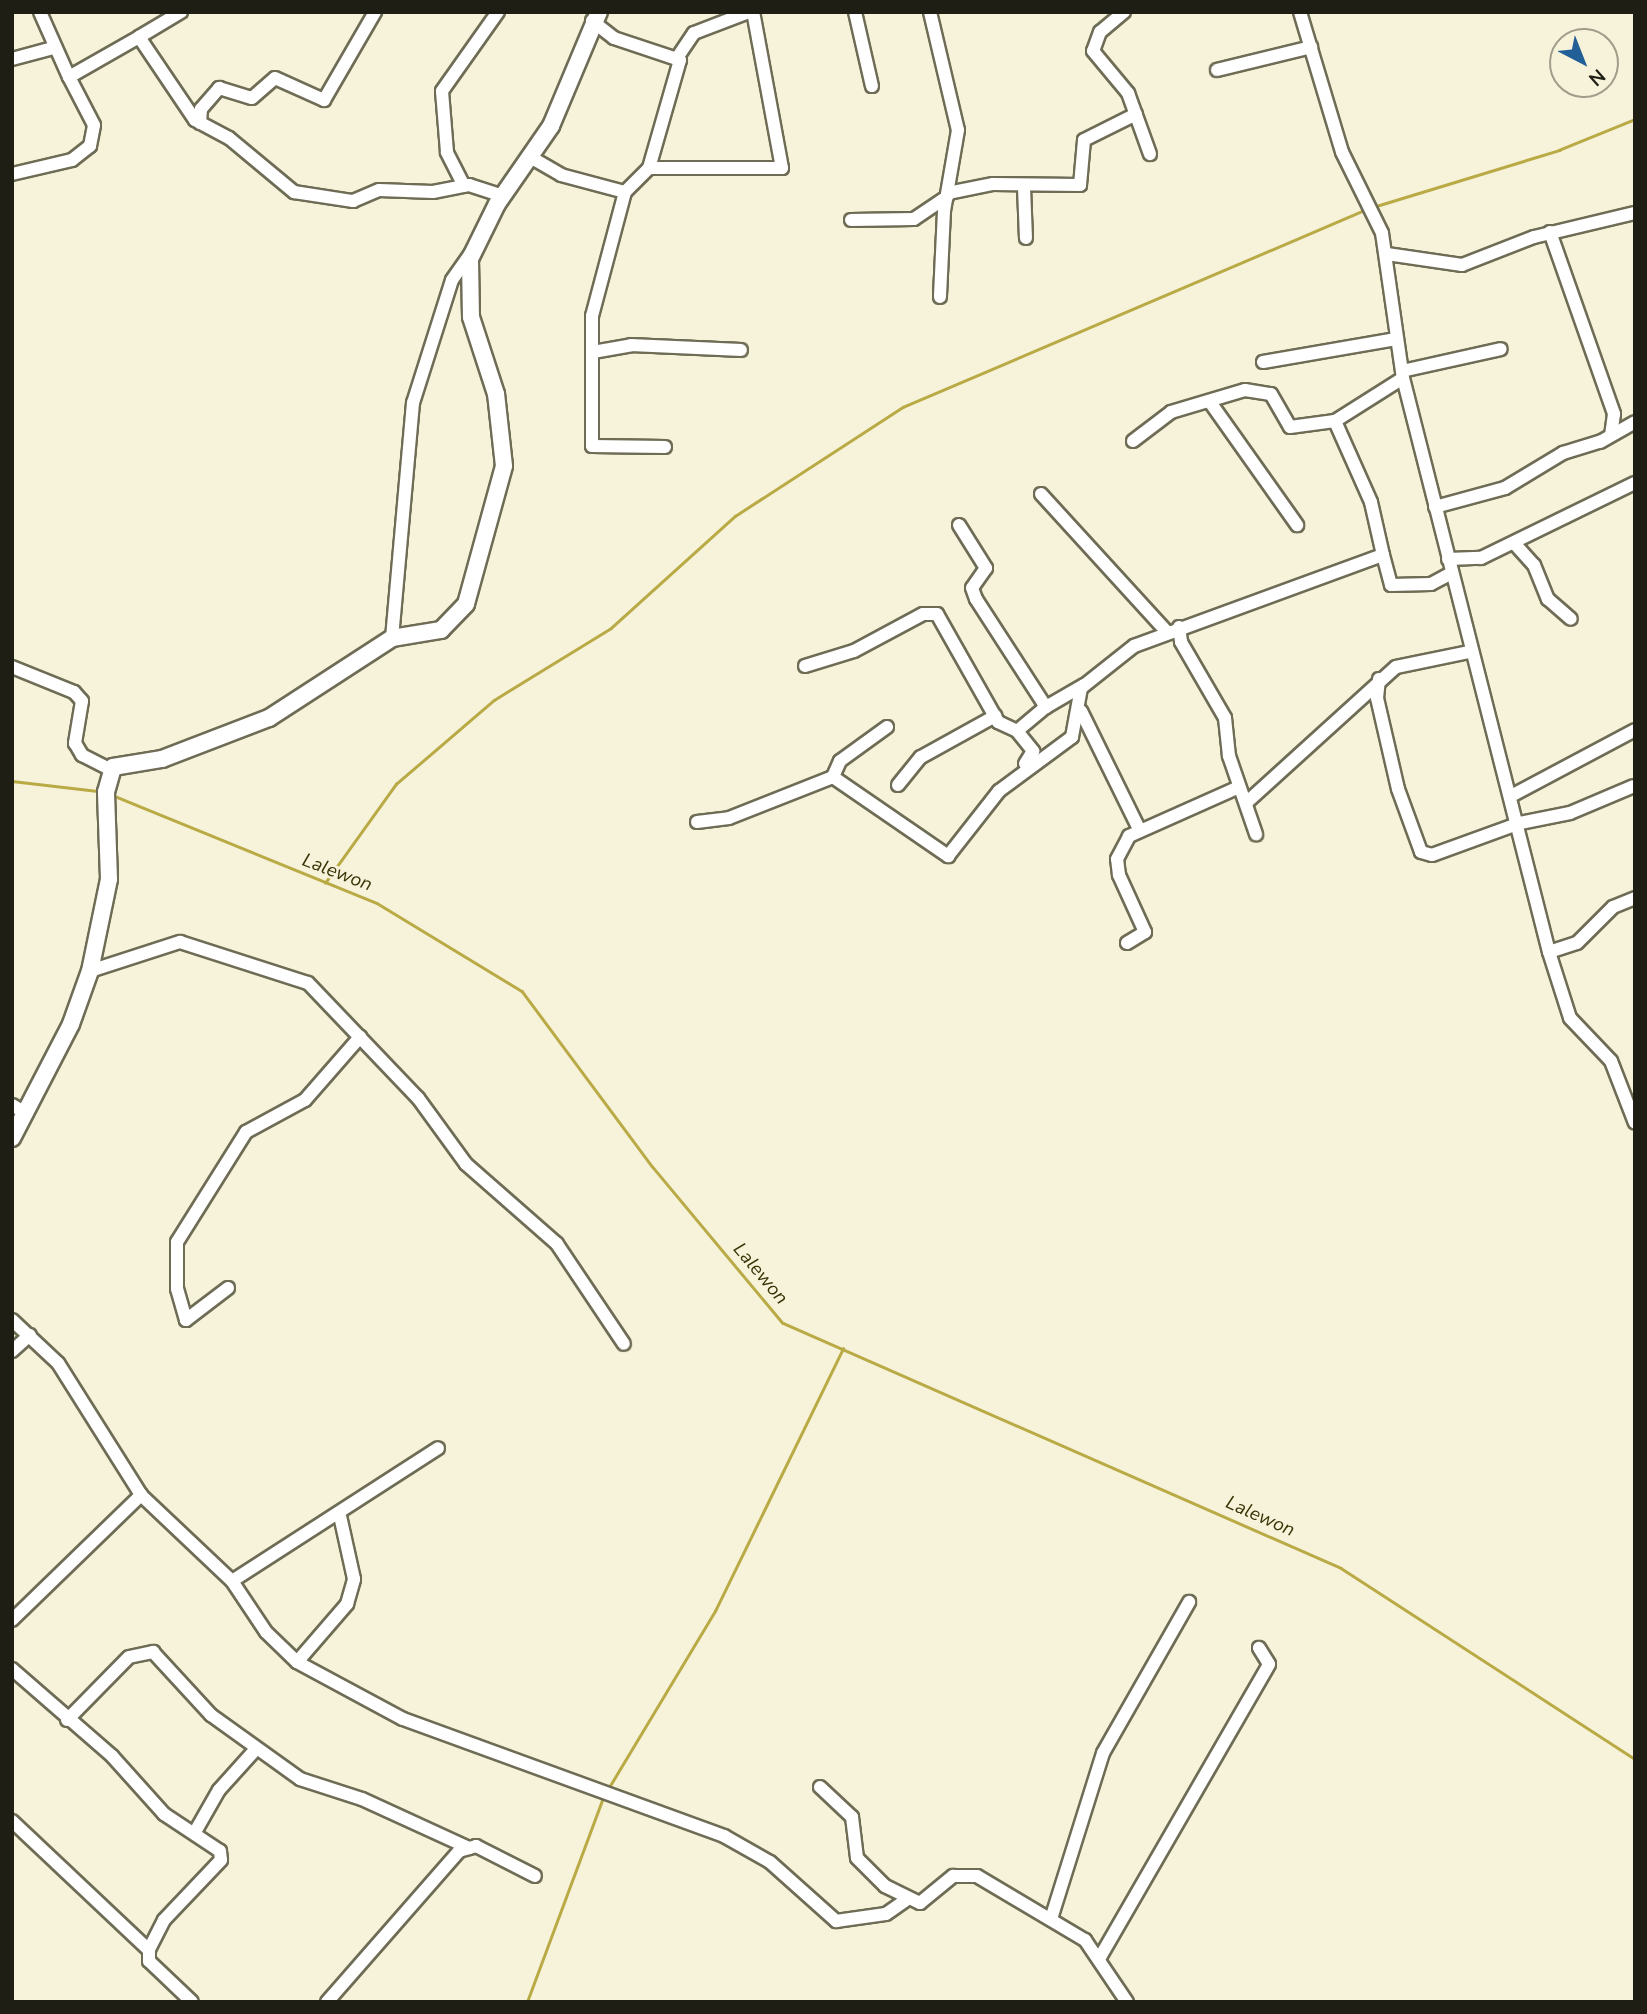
<!DOCTYPE html>
<style>
body{margin:0}
#map{position:relative;width:1647px;height:2014px;overflow:hidden;background:#f6f3da;font-family:"Nunito Sans",sans-serif}
div>[style]{position:absolute}
[style*='--x']{left:calc(var(--x)*1px);top:calc(var(--y)*1px);width:calc(var(--w)*1px);rotate:calc(var(--a)*1deg)}
.stream>*{height:2.5px;margin:-1.25px;padding:0 1.25px;transform-origin:1.25px;border-radius:1.25px;background:#b9aa45}
.roads{filter:drop-shadow(2px 0 #6f6c56) drop-shadow(-2px 0 #6f6c56) drop-shadow(0 2px #6f6c56) drop-shadow(0 -2px #6f6c56)}
.street>*{height:12px;margin:-6px;padding:0 6px;transform-origin:6px;border-radius:6px;background:#fff}
.secondary>*{height:16px;margin:-8px;padding:0 8px;transform-origin:8px;border-radius:8px;background:#fff}
span{translate:-50% -50%;white-space:nowrap;text-align:center;line-height:1.15;-webkit-text-stroke:5px #f6f3da;paint-order:stroke}
.water-label{font-size:19px;color:#3a3407;font-style:italic}
.frame{position:absolute;inset:0;border:14px solid #1f1e15;pointer-events:none}
.north{position:absolute;left:1549px;top:28px;width:70px;height:70px;box-sizing:border-box;background:#f6f3da;border:2px solid #a09e8b;border-radius:50%;rotate:138deg;font-size:19px;font-weight:700;line-height:28px;text-align:center;color:#1f1e15}
.north::after{content:'';display:block;margin:auto;width:24px;height:32px;background:#225f96;clip-path:polygon(50% 0,100% 100%,50% 72%,0 100%)}
</style>
<div id="map">
<div class="stream">
<div style="--x:1373;--y:207;--w:195;--a:-17"></div>
<div style="--x:1559;--y:150;--w:82;--a:-22.2"></div>
<div style="--x:12;--y:781;--w:88;--a:6.6"></div>
<div style="--x:112;--y:795;--w:286;--a:22.2"></div>
<div style="--x:377;--y:903;--w:170;--a:31.3"></div>
<div style="--x:522;--y:991;--w:218;--a:53.4"></div>
<div style="--x:652;--y:1166;--w:204;--a:50.2"></div>
<div style="--x:783;--y:1323;--w:609;--a:23.7"></div>
<div style="--x:1341;--y:1568;--w:351;--a:33"></div>
<div style="--x:325;--y:883;--w:122;--a:-54.4"></div>
<div style="--x:396;--y:784;--w:129;--a:-40.6"></div>
<div style="--x:494;--y:700;--w:137;--a:-31.6"></div>
<div style="--x:611;--y:628;--w:167;--a:-42.1"></div>
<div style="--x:735;--y:516;--w:200;--a:-33"></div>
<div style="--x:903;--y:407;--w:504;--a:-23.11"></div>
<div style="--x:608;--y:1789;--w:208;--a:-59"></div>
<div style="--x:715;--y:1611;--w:292;--a:-64"></div>
<div style="--x:527;--y:2002;--w:221;--a:-69.6"></div>
</div>
<div class="roads">
<div class="street">
<div style="--x:40;--y:12;--w:71;--a:66"></div>
<div style="--x:69;--y:77;--w:81;--a:-29.7"></div>
<div style="--x:139;--y:37;--w:100;--a:56"></div>
<div style="--x:195;--y:120;--w:38;--a:28"></div>
<div style="--x:229;--y:138;--w:85;--a:39.7"></div>
<div style="--x:294;--y:192;--w:60;--a:8.7"></div>
<div style="--x:353;--y:201;--w:28;--a:-23"></div>
<div style="--x:379;--y:190;--w:54;--a:2.1"></div>
<div style="--x:433;--y:192;--w:37;--a:-11"></div>
<div style="--x:469;--y:185;--w:35;--a:18"></div>
<div style="--x:855;--y:12;--w:76;--a:77.1"></div>
<div style="--x:930;--y:12;--w:121;--a:76.7"></div>
<div style="--x:958;--y:130;--w:82;--a:99.8"></div>
<div style="--x:944;--y:211;--w:86;--a:92.7"></div>
<div style="--x:1124;--y:12;--w:31;--a:140"></div>
<div style="--x:1100;--y:32;--w:20;--a:110"></div>
<div style="--x:1093;--y:51;--w:55;--a:50.2"></div>
<div style="--x:1128;--y:93;--w:65;--a:70.2"></div>
<div style="--x:1300;--y:12;--w:146;--a:73.3"></div>
<div style="--x:1342;--y:152;--w:90;--a:63.7"></div>
<div style="--x:1382;--y:233;--w:147;--a:81.8"></div>
<div style="--x:1403;--y:378;--w:592;--a:75.73"></div>
<div style="--x:1549;--y:952;--w:69;--a:72.3"></div>
<div style="--x:1570;--y:1018;--w:59;--a:46.4"></div>
<div style="--x:1611;--y:1061;--w:66;--a:68.8"></div>
<div style="--x:139;--y:37;--w:49;--a:-30.8"></div>
<div style="--x:677;--y:58;--w:30;--a:-56"></div>
<div style="--x:694;--y:33;--w:59;--a:-20.9"></div>
<div style="--x:12;--y:59;--w:42;--a:-15"></div>
<div style="--x:1217;--y:70;--w:97;--a:-13.7"></div>
<div style="--x:200;--y:123;--w:14;--a:-86"></div>
<div style="--x:201;--y:109;--w:28;--a:-49"></div>
<div style="--x:219;--y:88;--w:34;--a:17"></div>
<div style="--x:252;--y:98;--w:30;--a:-41"></div>
<div style="--x:275;--y:78;--w:54;--a:24.2"></div>
<div style="--x:324;--y:100;--w:102;--a:-59.9"></div>
<div style="--x:532;--y:158;--w:34;--a:30"></div>
<div style="--x:561;--y:175;--w:66;--a:14.9"></div>
<div style="--x:625;--y:192;--w:34;--a:-45"></div>
<div style="--x:649;--y:168;--w:112;--a:-74"></div>
<div style="--x:680;--y:60;--w:70;--a:-161.6"></div>
<div style="--x:614;--y:38;--w:28;--a:-142"></div>
<div style="--x:649;--y:168;--w:133;--a:0"></div>
<div style="--x:782;--y:168;--w:159;--a:-100.5"></div>
<div style="--x:12;--y:174;--w:62;--a:-13.1"></div>
<div style="--x:72;--y:160;--w:23;--a:-38"></div>
<div style="--x:90;--y:146;--w:21;--a:-79"></div>
<div style="--x:94;--y:125;--w:54;--a:-117.5"></div>
<div style="--x:464;--y:186;--w:38;--a:-117"></div>
<div style="--x:447;--y:152;--w:61;--a:-94.7"></div>
<div style="--x:442;--y:91;--w:97;--a:-54.7"></div>
<div style="--x:1024;--y:187;--w:51;--a:87.8"></div>
<div style="--x:625;--y:192;--w:128;--a:104.9"></div>
<div style="--x:592;--y:316;--w:130;--a:90"></div>
<div style="--x:592;--y:446;--w:73;--a:0.8"></div>
<div style="--x:948;--y:193;--w:46;--a:-11.3"></div>
<div style="--x:993;--y:184;--w:87;--a:0.7"></div>
<div style="--x:1080;--y:185;--w:45;--a:-84.9"></div>
<div style="--x:1084;--y:140;--w:58;--a:-26.6"></div>
<div style="--x:851;--y:220;--w:63;--a:-0.9"></div>
<div style="--x:914;--y:219;--w:40;--a:-34"></div>
<div style="--x:1550;--y:232;--w:193;--a:70.6"></div>
<div style="--x:1614;--y:414;--w:21;--a:98"></div>
<div style="--x:1387;--y:254;--w:76;--a:8.3"></div>
<div style="--x:1462;--y:265;--w:77;--a:-21.3"></div>
<div style="--x:1534;--y:237;--w:104;--a:-13.4"></div>
<div style="--x:593;--y:352;--w:39;--a:-10"></div>
<div style="--x:631;--y:345;--w:110;--a:2.6"></div>
<div style="--x:1263;--y:362;--w:135;--a:-9.8"></div>
<div style="--x:1402;--y:371;--w:101;--a:-12.5"></div>
<div style="--x:1210;--y:402;--w:151;--a:54.7"></div>
<div style="--x:1133;--y:441;--w:48;--a:-37.3"></div>
<div style="--x:1171;--y:412;--w:77;--a:-16.6"></div>
<div style="--x:1245;--y:390;--w:26;--a:9"></div>
<div style="--x:1271;--y:394;--w:38;--a:60"></div>
<div style="--x:1290;--y:427;--w:45;--a:-7.6"></div>
<div style="--x:1041;--y:494;--w:185;--a:47.6"></div>
<div style="--x:1435;--y:507;--w:73;--a:-15.2"></div>
<div style="--x:1505;--y:488;--w:68;--a:-31.1"></div>
<div style="--x:1563;--y:453;--w:39;--a:-17"></div>
<div style="--x:1600;--y:442;--w:40;--a:-29.7"></div>
<div style="--x:959;--y:525;--w:51;--a:57.9"></div>
<div style="--x:986;--y:568;--w:24;--a:125"></div>
<div style="--x:972;--y:588;--w:12;--a:70"></div>
<div style="--x:976;--y:599;--w:129;--a:57.1"></div>
<div style="--x:1046;--y:707;--w:44;--a:-30.1"></div>
<div style="--x:1514;--y:543;--w:30;--a:48"></div>
<div style="--x:1534;--y:565;--w:37;--a:68"></div>
<div style="--x:1548;--y:599;--w:30;--a:41"></div>
<div style="--x:1383;--y:555;--w:54;--a:-102.8"></div>
<div style="--x:1371;--y:502;--w:89;--a:-114"></div>
<div style="--x:1335;--y:421;--w:80;--a:-32.3"></div>
<div style="--x:1448;--y:559;--w:33;--a:-2"></div>
<div style="--x:1481;--y:558;--w:171;--a:-26"></div>
<div style="--x:1179;--y:627;--w:15;--a:82"></div>
<div style="--x:1181;--y:642;--w:88;--a:59.9"></div>
<div style="--x:1225;--y:718;--w:38;--a:84"></div>
<div style="--x:1229;--y:756;--w:83;--a:70.9"></div>
<div style="--x:392;--y:638;--w:236;--a:-84.9"></div>
<div style="--x:413;--y:403;--w:129;--a:-72.4"></div>
<div style="--x:452;--y:280;--w:35;--a:-55"></div>
<div style="--x:805;--y:666;--w:51;--a:-17"></div>
<div style="--x:854;--y:651;--w:78;--a:-28.2"></div>
<div style="--x:923;--y:614;--w:14;--a:0"></div>
<div style="--x:937;--y:614;--w:124;--a:60.5"></div>
<div style="--x:998;--y:722;--w:21;--a:25"></div>
<div style="--x:1017;--y:731;--w:26;--a:51"></div>
<div style="--x:1033;--y:751;--w:15;--a:122"></div>
<div style="--x:12;--y:667;--w:67;--a:22"></div>
<div style="--x:74;--y:692;--w:12;--a:48"></div>
<div style="--x:82;--y:701;--w:43;--a:99.5"></div>
<div style="--x:75;--y:743;--w:14;--a:60"></div>
<div style="--x:82;--y:755;--w:33;--a:27"></div>
<div style="--x:1379;--y:679;--w:19;--a:96"></div>
<div style="--x:1377;--y:698;--w:93;--a:77"></div>
<div style="--x:1398;--y:789;--w:67;--a:69.9"></div>
<div style="--x:1421;--y:852;--w:11;--a:15"></div>
<div style="--x:1432;--y:855;--w:94;--a:-20"></div>
<div style="--x:1520;--y:823;--w:51;--a:-11.3"></div>
<div style="--x:1570;--y:813;--w:69;--a:-22.9"></div>
<div style="--x:1081;--y:711;--w:129;--a:63.8"></div>
<div style="--x:887;--y:727;--w:58;--a:144.1"></div>
<div style="--x:840;--y:761;--w:17;--a:114"></div>
<div style="--x:833;--y:777;--w:140;--a:34.5"></div>
<div style="--x:948;--y:856;--w:83;--a:-51.9"></div>
<div style="--x:999;--y:791;--w:91;--a:-36.5"></div>
<div style="--x:1072;--y:737;--w:50;--a:-79.6"></div>
<div style="--x:1081;--y:688;--w:68;--a:-38.4"></div>
<div style="--x:1134;--y:646;--w:265;--a:-20.1"></div>
<div style="--x:1383;--y:555;--w:31;--a:75"></div>
<div style="--x:1391;--y:585;--w:40;--a:-1.4"></div>
<div style="--x:1431;--y:584;--w:21;--a:-28"></div>
<div style="--x:1017;--y:731;--w:38;--a:-40"></div>
<div style="--x:898;--y:785;--w:36;--a:-51"></div>
<div style="--x:921;--y:757;--w:85;--a:-29"></div>
<div style="--x:1511;--y:796;--w:140;--a:-28"></div>
<div style="--x:1246;--y:803;--w:202;--a:-42.2"></div>
<div style="--x:1396;--y:667;--w:75;--a:-11.6"></div>
<div style="--x:697;--y:822;--w:32;--a:-7"></div>
<div style="--x:729;--y:818;--w:112;--a:-21.5"></div>
<div style="--x:1127;--y:943;--w:21;--a:-31"></div>
<div style="--x:1145;--y:932;--w:63;--a:-114.5"></div>
<div style="--x:1119;--y:875;--w:16;--a:-97"></div>
<div style="--x:1117;--y:859;--w:26;--a:-62"></div>
<div style="--x:1129;--y:836;--w:120;--a:-24"></div>
<div style="--x:1549;--y:952;--w:29;--a:-18"></div>
<div style="--x:1577;--y:943;--w:51;--a:-45"></div>
<div style="--x:1613;--y:907;--w:24;--a:-22"></div>
<div style="--x:90;--y:971;--w:95;--a:-17.9"></div>
<div style="--x:180;--y:942;--w:134;--a:17.8"></div>
<div style="--x:308;--y:983;--w:159;--a:46.3"></div>
<div style="--x:418;--y:1098;--w:82;--a:54"></div>
<div style="--x:466;--y:1164;--w:121;--a:41.3"></div>
<div style="--x:557;--y:1244;--w:120;--a:56.2"></div>
<div style="--x:12;--y:1105;--w:17;--a:31"></div>
<div style="--x:228;--y:1288;--w:53;--a:142.7"></div>
<div style="--x:186;--y:1320;--w:32;--a:-106"></div>
<div style="--x:177;--y:1289;--w:47;--a:-90"></div>
<div style="--x:177;--y:1242;--w:130;--a:-57.9"></div>
<div style="--x:246;--y:1132;--w:67;--a:-28.5"></div>
<div style="--x:305;--y:1100;--w:84;--a:-48.9"></div>
<div style="--x:12;--y:1320;--w:63;--a:43.1"></div>
<div style="--x:58;--y:1363;--w:156;--a:57.8"></div>
<div style="--x:141;--y:1495;--w:125;--a:43.4"></div>
<div style="--x:232;--y:1581;--w:61;--a:56.3"></div>
<div style="--x:266;--y:1632;--w:43;--a:44.1"></div>
<div style="--x:297;--y:1662;--w:120;--a:28.3"></div>
<div style="--x:403;--y:1719;--w:342;--a:20"></div>
<div style="--x:724;--y:1836;--w:53;--a:29.5"></div>
<div style="--x:770;--y:1862;--w:89;--a:41.8"></div>
<div style="--x:836;--y:1921;--w:50;--a:-8"></div>
<div style="--x:886;--y:1914;--w:24;--a:-35"></div>
<div style="--x:12;--y:1351;--w:24;--a:-42"></div>
<div style="--x:232;--y:1581;--w:245;--a:-32.8"></div>
<div style="--x:12;--y:1620;--w:180;--a:-44.1"></div>
<div style="--x:297;--y:1662;--w:77;--a:-49.2"></div>
<div style="--x:347;--y:1604;--w:26;--a:-74"></div>
<div style="--x:354;--y:1579;--w:65;--a:-102.5"></div>
<div style="--x:12;--y:1669;--w:133;--a:41"></div>
<div style="--x:112;--y:1756;--w:78;--a:48.1"></div>
<div style="--x:164;--y:1814;--w:67;--a:33.5"></div>
<div style="--x:220;--y:1851;--w:9;--a:84"></div>
<div style="--x:221;--y:1860;--w:83;--a:133.5"></div>
<div style="--x:164;--y:1920;--w:34;--a:117"></div>
<div style="--x:149;--y:1950;--w:11;--a:90"></div>
<div style="--x:149;--y:1961;--w:59;--a:43.6"></div>
<div style="--x:67;--y:1720;--w:88;--a:-45.5"></div>
<div style="--x:129;--y:1657;--w:25;--a:-12"></div>
<div style="--x:153;--y:1652;--w:86;--a:47.4"></div>
<div style="--x:211;--y:1715;--w:110;--a:35.7"></div>
<div style="--x:300;--y:1779;--w:65;--a:17.9"></div>
<div style="--x:362;--y:1799;--w:118;--a:24.6"></div>
<div style="--x:820;--y:1787;--w:44;--a:43.2"></div>
<div style="--x:852;--y:1817;--w:41;--a:83"></div>
<div style="--x:857;--y:1858;--w:40;--a:45"></div>
<div style="--x:885;--y:1886;--w:39;--a:26"></div>
<div style="--x:920;--y:1903;--w:43;--a:-39.3"></div>
<div style="--x:953;--y:1876;--w:24;--a:0"></div>
<div style="--x:977;--y:1876;--w:126;--a:30.7"></div>
<div style="--x:1085;--y:1940;--w:75;--a:55.9"></div>
<div style="--x:12;--y:1821;--w:188;--a:43.3"></div>
<div style="--x:195;--y:1832;--w:48;--a:-60.3"></div>
<div style="--x:219;--y:1790;--w:54;--a:-48"></div>
<div style="--x:1051;--y:1919;--w:174;--a:-72.6"></div>
<div style="--x:1103;--y:1753;--w:174;--a:-60.3"></div>
<div style="--x:1099;--y:1959;--w:340;--a:-60"></div>
<div style="--x:1269;--y:1664;--w:19;--a:-122"></div>
<div style="--x:327;--y:2002;--w:201;--a:-48.8"></div>
<div style="--x:459;--y:1851;--w:18;--a:-16"></div>
<div style="--x:476;--y:1846;--w:66;--a:27"></div>
</div>
<div class="secondary">
<div style="--x:12;--y:1138;--w:128;--a:-62.6"></div>
<div style="--x:71;--y:1024;--w:56;--a:-70.3"></div>
<div style="--x:90;--y:971;--w:94;--a:-78.3"></div>
<div style="--x:109;--y:879;--w:87;--a:-92"></div>
<div style="--x:106;--y:792;--w:26;--a:-74"></div>
<div style="--x:113;--y:767;--w:50;--a:-9.3"></div>
<div style="--x:162;--y:759;--w:115;--a:-21"></div>
<div style="--x:269;--y:718;--w:147;--a:-33"></div>
<div style="--x:392;--y:638;--w:50;--a:-9.3"></div>
<div style="--x:441;--y:630;--w:36;--a:-46"></div>
<div style="--x:466;--y:604;--w:143;--a:-74.6"></div>
<div style="--x:504;--y:466;--w:72;--a:-96.3"></div>
<div style="--x:496;--y:394;--w:81;--a:-108"></div>
<div style="--x:471;--y:317;--w:58;--a:-91"></div>
<div style="--x:470;--y:259;--w:61;--a:-63.9"></div>
<div style="--x:497;--y:204;--w:95;--a:-55.3"></div>
<div style="--x:551;--y:126;--w:124;--a:-67.2"></div>
</div>
</div>
<div class="water-label">
<span style="left:337px;top:873px;rotate:21deg">Lalewon</span>
<span style="left:760px;top:1274px;rotate:50deg">Lalewon</span>
<span style="left:1260px;top:1517px;rotate:24deg">Lalewon</span>
</div>
<div class="frame"></div>
<div class="north">N</div>
</div>
